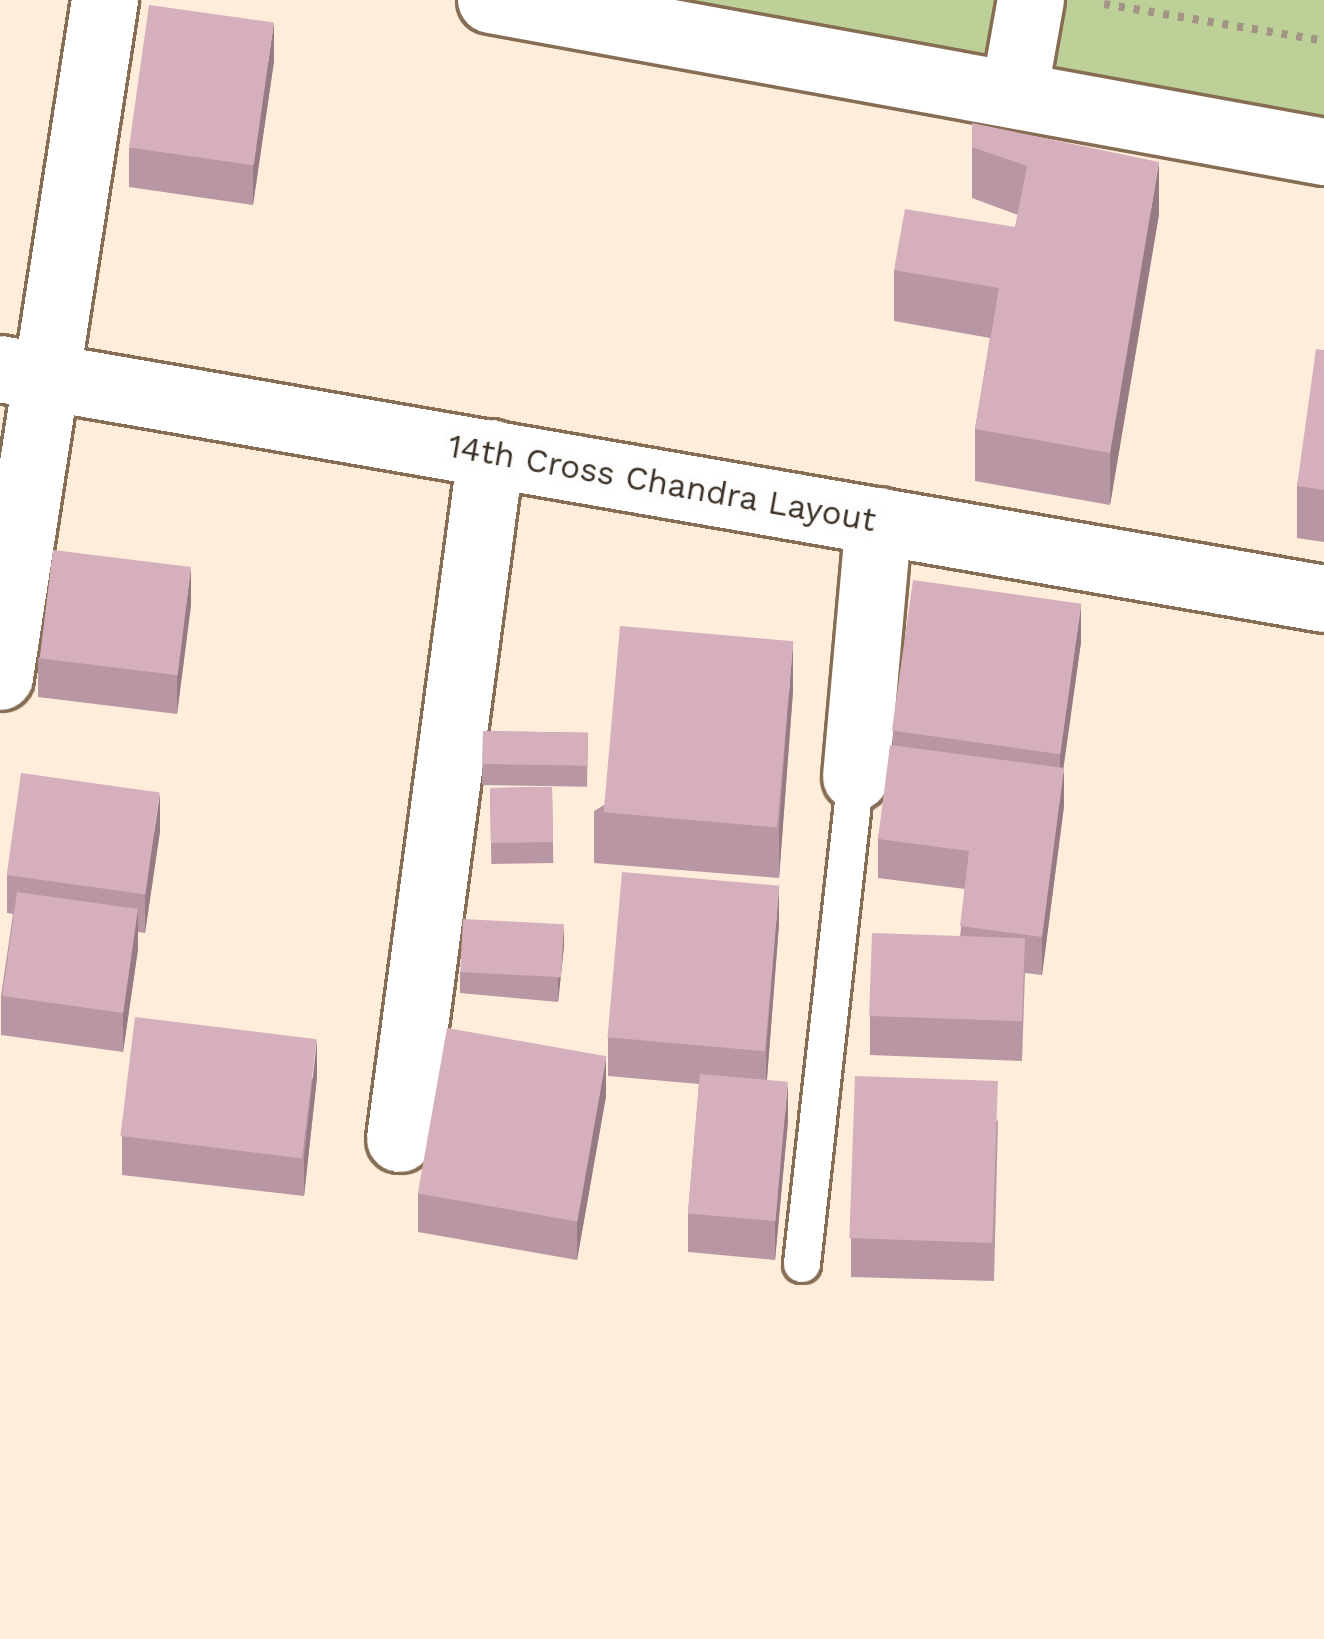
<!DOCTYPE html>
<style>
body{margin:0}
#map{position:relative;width:1324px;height:1639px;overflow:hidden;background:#feeddb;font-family:"Work Sans",sans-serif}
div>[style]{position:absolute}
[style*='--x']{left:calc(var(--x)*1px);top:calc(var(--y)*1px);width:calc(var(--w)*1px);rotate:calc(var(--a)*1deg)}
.green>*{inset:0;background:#bdd097}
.path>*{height:8px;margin-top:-4px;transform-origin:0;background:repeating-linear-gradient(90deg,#a39486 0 6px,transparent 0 15px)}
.roads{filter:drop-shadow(3px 0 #866d53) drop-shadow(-3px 0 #866d53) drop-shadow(0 3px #866d53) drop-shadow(0 -3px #866d53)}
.lane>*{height:36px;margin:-18px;padding:0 18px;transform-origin:18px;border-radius:18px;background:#fff}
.street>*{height:66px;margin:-33px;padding:0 33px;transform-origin:33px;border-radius:33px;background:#fff}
.secondary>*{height:66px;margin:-33px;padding:0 33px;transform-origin:33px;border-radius:33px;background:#fff}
.wall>*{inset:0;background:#b896a3;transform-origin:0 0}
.shaded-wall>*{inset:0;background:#967a84}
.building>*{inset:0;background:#d6afbd;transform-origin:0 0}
span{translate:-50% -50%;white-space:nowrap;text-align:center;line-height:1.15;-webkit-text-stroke:12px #fdfdfd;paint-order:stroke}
.street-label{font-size:33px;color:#3b3025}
</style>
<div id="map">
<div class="green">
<div style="clip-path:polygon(491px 0,1324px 0,1324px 152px)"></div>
</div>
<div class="path">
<div style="--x:1104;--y:4;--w:223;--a:9.5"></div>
</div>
<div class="roads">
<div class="lane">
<div style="--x:802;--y:1264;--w:490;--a:-83.7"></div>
</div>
<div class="street">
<div style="--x:491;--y:0;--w:847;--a:10.34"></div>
<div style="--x:1014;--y:95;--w:97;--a:-79.9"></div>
<div style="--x:0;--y:677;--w:685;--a:-81.18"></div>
<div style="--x:856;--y:777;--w:257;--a:-84.9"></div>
<div style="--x:400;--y:1139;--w:692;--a:-82.44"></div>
</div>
<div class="secondary">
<div style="--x:0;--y:369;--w:1344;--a:9.85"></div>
</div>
</div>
<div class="wall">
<div style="clip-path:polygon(274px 61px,253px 205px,129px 187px,129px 148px)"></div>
<div style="clip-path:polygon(972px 123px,1159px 214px,1110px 505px,975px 481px,975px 429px,990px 338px,894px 321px,894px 270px,1015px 227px,1018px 215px,972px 198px)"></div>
<div style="clip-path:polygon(1324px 350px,1324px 542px,1297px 538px,1297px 486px)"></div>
<div style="clip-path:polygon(191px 605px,177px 714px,38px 697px,38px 658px)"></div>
<div style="clip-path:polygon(1081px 642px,1063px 768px,1064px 806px,1042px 975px,1025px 973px,1022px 1061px,870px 1055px,870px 1016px,960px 937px,965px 889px,878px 878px,878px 839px,893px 746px,893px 731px)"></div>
<div style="clip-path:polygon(793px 691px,779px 878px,594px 863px,594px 811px)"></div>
<div style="left:483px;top:731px;width:105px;height:54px;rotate:1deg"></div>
<div style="left:552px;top:787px;width:76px;height:62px;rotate:89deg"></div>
<div style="clip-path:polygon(160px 831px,145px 933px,138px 932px,138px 949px,123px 1052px,1px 1035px,1px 996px,13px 914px,7px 913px,7px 875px)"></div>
<div style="clip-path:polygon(779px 924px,767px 1080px,788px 1121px,775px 1260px,688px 1252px,688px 1213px,699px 1084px,608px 1076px,608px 1037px)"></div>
<div style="clip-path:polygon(564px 946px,558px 1002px,460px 993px,460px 972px)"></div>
<div style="clip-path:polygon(317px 1077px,304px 1196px,122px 1175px,122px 1136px)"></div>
<div style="clip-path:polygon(606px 1096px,577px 1260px,418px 1232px,418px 1193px)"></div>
<div style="clip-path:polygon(998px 1120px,994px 1281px,851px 1277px,851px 1238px)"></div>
</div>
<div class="shaded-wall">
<div style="clip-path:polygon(274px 22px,274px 61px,253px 205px,253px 166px)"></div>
<div style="clip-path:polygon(1159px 162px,1159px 214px,1110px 505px,1110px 453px)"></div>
<div style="clip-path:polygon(191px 567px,191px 605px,177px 714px,177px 675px)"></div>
<div style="clip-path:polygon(1081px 604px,1081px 642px,1060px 793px,1060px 754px)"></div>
<div style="clip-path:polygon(793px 640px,793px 691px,779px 878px,779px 826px)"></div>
<div style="clip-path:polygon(1064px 768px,1064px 806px,1042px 975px,1042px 937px)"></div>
<div style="clip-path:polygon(160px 793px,160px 831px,145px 933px,145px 895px)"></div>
<div style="clip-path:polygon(779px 885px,779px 924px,766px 1090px,766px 1052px)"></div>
<div style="clip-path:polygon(138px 910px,138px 949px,123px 1052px,123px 1013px)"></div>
<div style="clip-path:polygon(564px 925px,564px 946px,558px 1002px,558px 981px)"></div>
<div style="clip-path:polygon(317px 1039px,317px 1077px,304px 1196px,304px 1157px)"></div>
<div style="clip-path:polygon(606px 1057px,606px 1096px,577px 1260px,577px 1221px)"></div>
<div style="clip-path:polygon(788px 1082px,788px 1121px,775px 1260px,775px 1221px)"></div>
</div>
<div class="building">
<div style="left:149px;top:5px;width:126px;height:144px;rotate:8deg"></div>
<div style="clip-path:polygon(972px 123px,1159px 162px,1110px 453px,975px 429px,999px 288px,894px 270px,905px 209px,1015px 227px,1027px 166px,972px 147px)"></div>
<div style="clip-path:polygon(1316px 349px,1324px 350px,1324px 490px,1297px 486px)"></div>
<div style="left:53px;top:550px;width:139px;height:109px;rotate:7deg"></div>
<div style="left:913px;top:580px;width:170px;height:152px;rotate:8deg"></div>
<div style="left:620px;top:626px;width:174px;height:187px;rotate:5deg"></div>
<div style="left:483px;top:731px;width:105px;height:33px;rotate:1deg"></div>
<div style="clip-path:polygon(890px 745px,1064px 768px,1042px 937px,960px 926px,969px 851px,878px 839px)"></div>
<div style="left:21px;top:773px;width:140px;height:103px;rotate:8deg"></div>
<div style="left:552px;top:787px;width:55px;height:62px;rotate:89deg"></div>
<div style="left:622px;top:872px;width:158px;height:166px;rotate:5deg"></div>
<div style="left:17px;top:892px;width:122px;height:105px;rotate:8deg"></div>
<div style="left:463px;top:919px;width:101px;height:53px;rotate:3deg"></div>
<div style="left:872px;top:933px;width:153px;height:83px;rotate:2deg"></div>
<div style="left:135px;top:1017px;width:183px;height:120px;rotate:7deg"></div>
<div style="left:447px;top:1028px;width:162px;height:168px;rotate:10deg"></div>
<div style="left:700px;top:1074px;width:88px;height:140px;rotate:5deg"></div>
<div style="left:855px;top:1076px;width:143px;height:162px;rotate:2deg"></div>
</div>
<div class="street-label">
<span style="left:662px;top:483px;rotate:10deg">14th Cross Chandra Layout</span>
</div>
</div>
